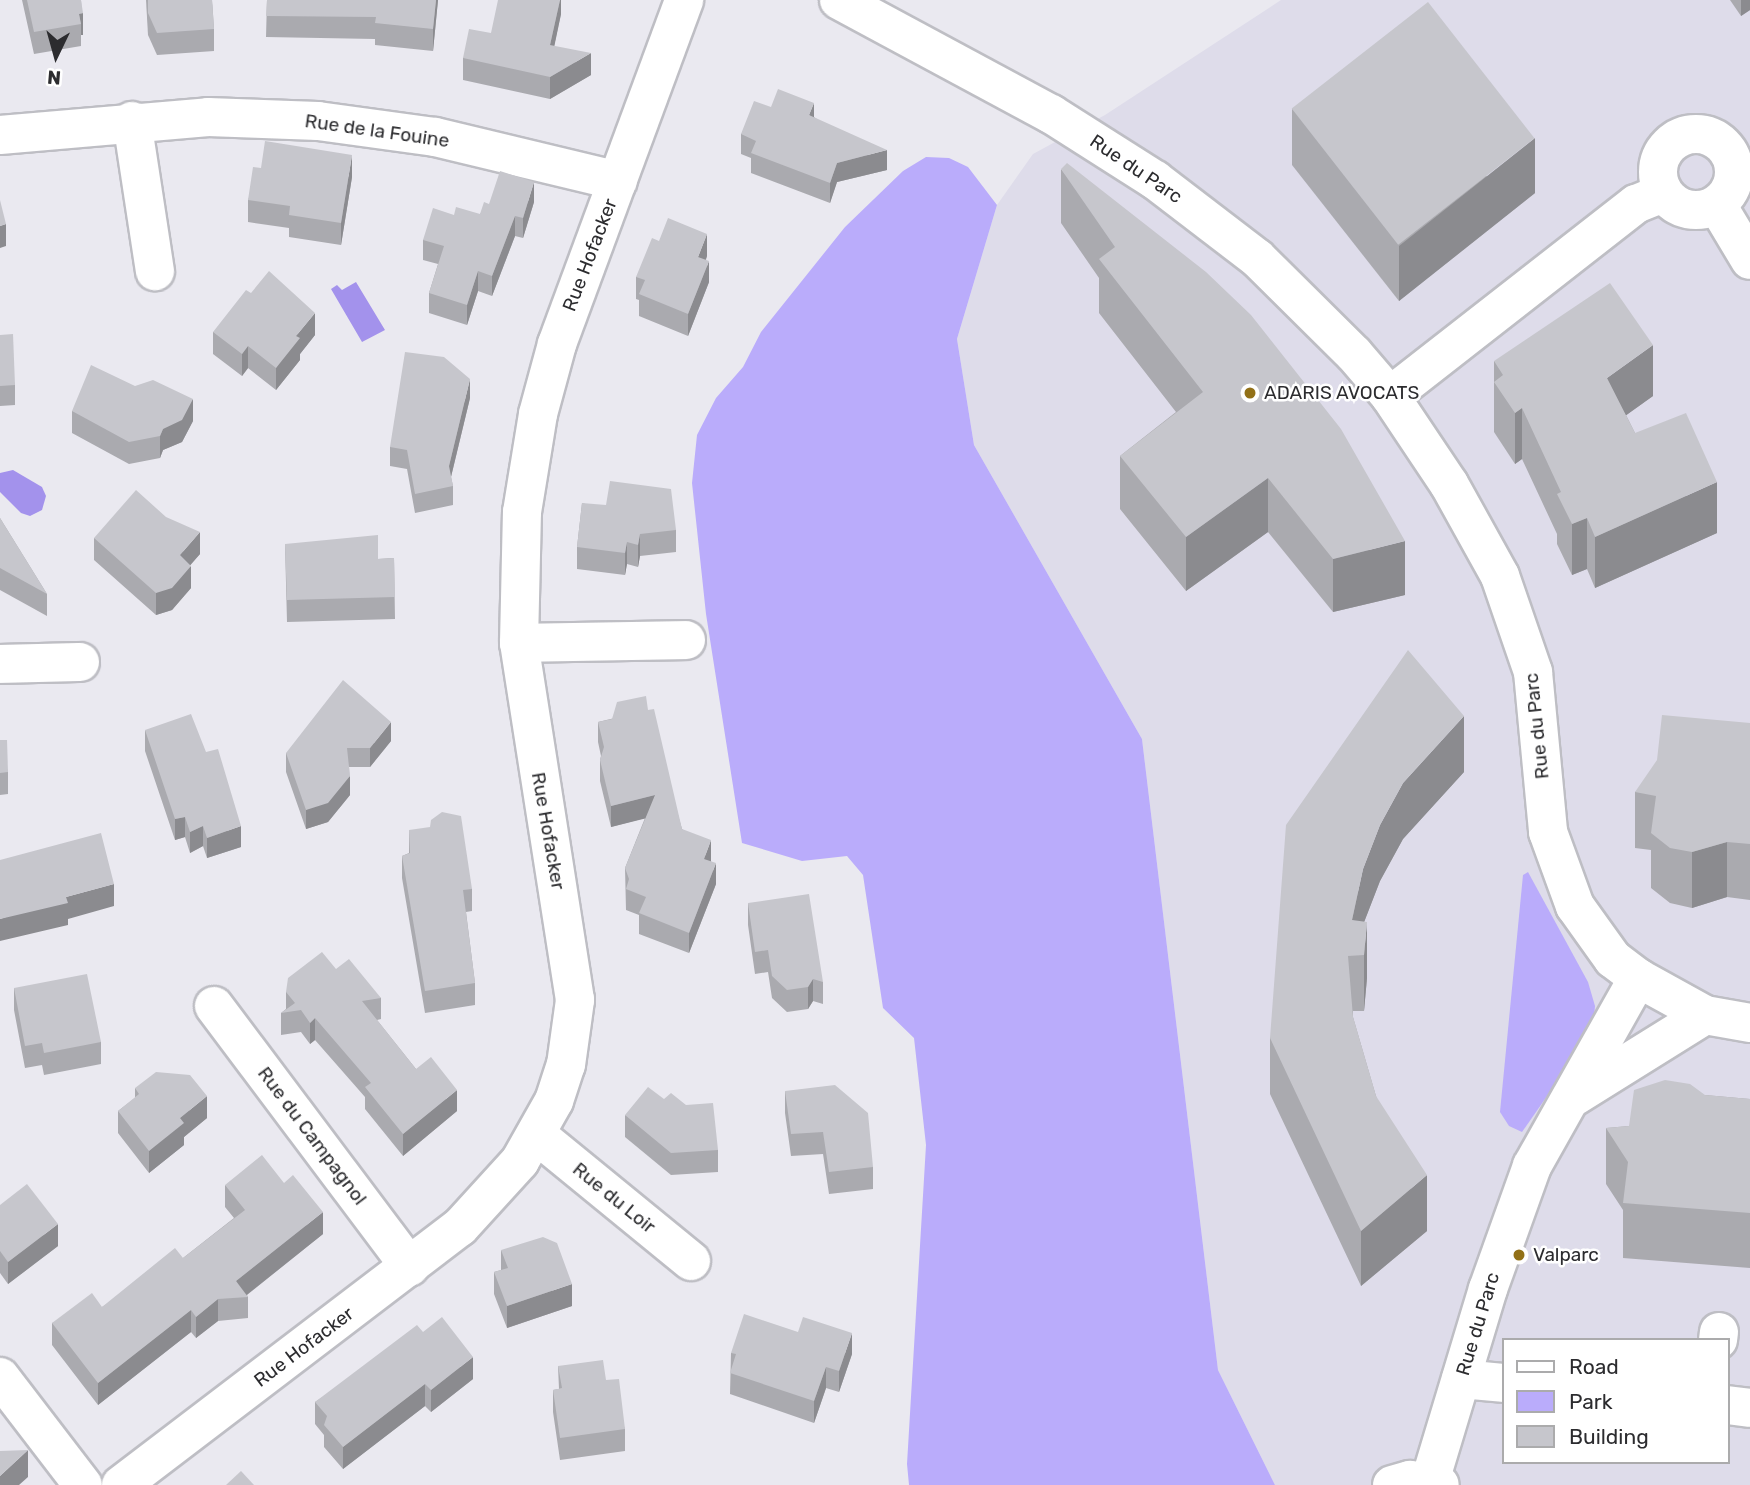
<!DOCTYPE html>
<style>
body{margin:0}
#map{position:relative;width:1750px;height:1485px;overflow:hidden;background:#eae9f0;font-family:Rubik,sans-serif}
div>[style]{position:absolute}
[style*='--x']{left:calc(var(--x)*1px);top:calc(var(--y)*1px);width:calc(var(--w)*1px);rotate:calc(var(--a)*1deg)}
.built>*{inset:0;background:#dedcea}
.green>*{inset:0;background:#baacfb}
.water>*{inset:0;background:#a392ec}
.roads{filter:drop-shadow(2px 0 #bebec4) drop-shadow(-2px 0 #bebec4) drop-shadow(0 2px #bebec4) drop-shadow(0 -2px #bebec4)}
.minor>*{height:38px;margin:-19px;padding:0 19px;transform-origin:19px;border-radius:19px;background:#fff}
.minor>.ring{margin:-19px;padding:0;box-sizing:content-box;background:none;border:38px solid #fff;border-radius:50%}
.wall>*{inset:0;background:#aaaaaf}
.shaded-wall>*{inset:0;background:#8b8b8f}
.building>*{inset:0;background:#c6c6cc;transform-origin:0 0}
.dots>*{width:19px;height:19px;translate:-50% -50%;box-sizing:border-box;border:4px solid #fff;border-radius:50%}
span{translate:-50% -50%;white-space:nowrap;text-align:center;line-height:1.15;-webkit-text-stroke:5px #fff;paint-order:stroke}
.street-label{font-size:19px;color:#2c2c2f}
.poi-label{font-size:19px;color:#2c2c2f}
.left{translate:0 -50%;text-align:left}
.legend{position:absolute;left:1502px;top:1338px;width:228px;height:126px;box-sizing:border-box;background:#fff;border:2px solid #ababac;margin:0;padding:9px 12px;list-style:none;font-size:21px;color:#2c2c2f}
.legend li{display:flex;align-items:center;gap:14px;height:35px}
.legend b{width:35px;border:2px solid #ababac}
.north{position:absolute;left:21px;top:21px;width:70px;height:70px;-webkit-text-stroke:5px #fff;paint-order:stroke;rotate:185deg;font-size:19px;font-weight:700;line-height:28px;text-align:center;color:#2c2c2f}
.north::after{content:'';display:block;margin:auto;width:24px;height:32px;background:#2c2c2f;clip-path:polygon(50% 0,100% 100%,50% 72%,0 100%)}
</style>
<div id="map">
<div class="built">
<div style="clip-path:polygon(evenodd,1281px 0,1750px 0,1750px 1485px,1275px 1485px,1218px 1370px,1142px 739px,974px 445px,957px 339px,997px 205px,1033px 154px,1105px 115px,1281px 0,1503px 1340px,1727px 1340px,1727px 1462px,1503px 1462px,1503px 1340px)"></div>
</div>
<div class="green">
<div style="clip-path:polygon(926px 157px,949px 158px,968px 167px,997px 205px,957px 339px,974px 445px,1142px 739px,1218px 1370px,1275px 1485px,909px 1485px,907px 1464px,926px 1145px,914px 1038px,883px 1008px,863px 875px,847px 856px,802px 861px,742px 843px,706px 614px,692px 483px,697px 435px,716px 398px,743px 367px,761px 332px,845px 227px,903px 171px)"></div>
<div style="clip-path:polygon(1528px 872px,1588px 982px,1595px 1006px,1593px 1030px,1522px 1132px,1509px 1126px,1500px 1112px,1523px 875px)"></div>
</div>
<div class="water">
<div style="clip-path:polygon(356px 282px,385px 330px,362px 342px,331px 289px,337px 285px,342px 290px)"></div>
<div style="clip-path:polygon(13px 470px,42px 487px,46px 496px,42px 510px,30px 516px,21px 513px,0 492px,0 473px)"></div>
</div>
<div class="roads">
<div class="minor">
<div style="--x:839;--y:0;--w:241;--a:28.3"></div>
<div style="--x:1051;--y:114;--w:123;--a:32.4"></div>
<div style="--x:1155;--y:180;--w:128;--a:37.4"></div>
<div style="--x:1257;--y:258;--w:136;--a:44.7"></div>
<div style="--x:1354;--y:354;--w:55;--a:49.4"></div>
<div style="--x:1390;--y:396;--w:106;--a:56.2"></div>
<div style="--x:1449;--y:484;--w:105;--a:61"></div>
<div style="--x:1500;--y:576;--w:102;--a:71"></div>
<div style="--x:1533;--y:672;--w:161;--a:84.6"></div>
<div style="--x:1548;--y:832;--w:79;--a:70"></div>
<div style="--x:1575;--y:906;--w:65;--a:54.4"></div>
<div style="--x:1613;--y:959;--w:31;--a:37"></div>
<div style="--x:1638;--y:978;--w:77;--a:28.9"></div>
<div style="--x:1705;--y:1015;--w:46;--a:10.1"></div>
<div style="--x:132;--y:121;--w:152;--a:81.3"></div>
<div class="ring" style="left:1658px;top:134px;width:38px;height:38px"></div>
<div style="--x:0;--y:135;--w:209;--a:-4.9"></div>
<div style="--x:208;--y:117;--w:110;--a:2.1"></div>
<div style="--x:318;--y:121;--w:118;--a:7.8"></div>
<div style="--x:435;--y:137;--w:188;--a:13.5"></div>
<div style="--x:1717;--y:205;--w:64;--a:59"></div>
<div style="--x:1390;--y:396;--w:312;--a:-38"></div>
<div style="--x:1636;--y:204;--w:29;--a:-22"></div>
<div style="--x:519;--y:643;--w:167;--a:-1"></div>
<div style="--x:0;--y:664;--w:80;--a:-1.4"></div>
<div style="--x:214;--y:1006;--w:326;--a:53.1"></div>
<div style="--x:1575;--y:1096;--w:153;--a:-31.9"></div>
<div style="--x:537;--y:1135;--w:199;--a:39.3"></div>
<div style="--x:1718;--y:1340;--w:8;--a:-83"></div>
<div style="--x:0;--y:1377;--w:136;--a:52.5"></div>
<div style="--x:1461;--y:1379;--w:42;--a:5.4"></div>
<div style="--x:1727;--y:1405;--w:23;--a:7"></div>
<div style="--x:1430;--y:1481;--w:201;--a:-73.2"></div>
<div style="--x:1488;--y:1289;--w:131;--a:-70.3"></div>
<div style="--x:1532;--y:1166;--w:216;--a:-60.6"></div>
<div style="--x:121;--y:1485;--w:426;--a:-37.3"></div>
<div style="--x:460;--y:1227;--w:89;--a:-47.7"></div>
<div style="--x:520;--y:1161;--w:69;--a:-60.5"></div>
<div style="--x:554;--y:1101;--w:38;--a:-72"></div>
<div style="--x:566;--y:1065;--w:66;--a:-82.1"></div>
<div style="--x:575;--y:1000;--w:361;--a:-98.9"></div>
<div style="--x:519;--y:643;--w:131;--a:-88.7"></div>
<div style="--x:522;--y:512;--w:99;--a:-80.7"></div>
<div style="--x:538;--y:414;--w:73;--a:-74.8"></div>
<div style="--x:557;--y:344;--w:367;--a:-69.7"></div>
<div style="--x:1392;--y:1485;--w:19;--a:-16"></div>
<div style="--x:1410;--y:1480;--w:30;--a:9"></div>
</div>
</div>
<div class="wall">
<div style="clip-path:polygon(22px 0,81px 0,83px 35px,81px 35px,81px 46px,34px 54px)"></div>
<div style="clip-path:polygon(146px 0,212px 0,214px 29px,214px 51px,157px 55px,148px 35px)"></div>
<div style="clip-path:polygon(267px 0,438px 0,433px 51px,375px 45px,375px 39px,266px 37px)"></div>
<div style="clip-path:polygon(561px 0,561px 14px,554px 46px,591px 75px,550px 99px,463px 80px,463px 58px,491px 33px)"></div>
<div style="clip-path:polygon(1730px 0,1750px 0,1750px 10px,1741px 16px)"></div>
<div style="clip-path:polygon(771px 107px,814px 117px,887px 170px,837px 182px,830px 203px,751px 173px,751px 158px,741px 154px,741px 134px)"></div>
<div style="clip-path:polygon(1292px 109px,1535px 193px,1399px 301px,1292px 165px)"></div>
<div style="clip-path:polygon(261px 168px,352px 177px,341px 245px,289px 237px,289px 228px,248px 222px,248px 200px)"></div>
<div style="clip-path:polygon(1061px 169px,1405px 595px,1333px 612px,1268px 532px,1186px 591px,1120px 509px,1120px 456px,1176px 412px,1099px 313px,1099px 278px,1061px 223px)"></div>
<div style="clip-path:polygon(534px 202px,523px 238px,515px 236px,492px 296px,478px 291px,467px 325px,429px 313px,429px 293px,438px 264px,423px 260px,423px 240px,454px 215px,480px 214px,489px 204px)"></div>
<div style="clip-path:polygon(707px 256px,706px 260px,709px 282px,688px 336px,639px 316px,639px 300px,636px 299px,636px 277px)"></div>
<div style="clip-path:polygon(213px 332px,315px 335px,300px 354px,300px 360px,276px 390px,248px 368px,242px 376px,213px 354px)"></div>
<div style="clip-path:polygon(0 335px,15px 385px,15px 405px,0 406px)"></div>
<div style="clip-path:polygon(1494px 361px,1653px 396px,1626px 415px,1635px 433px,1717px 533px,1595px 588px,1587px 569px,1572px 575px,1557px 544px,1557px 534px,1522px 459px,1515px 464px,1494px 432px)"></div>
<div style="clip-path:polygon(470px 398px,451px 477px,453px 486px,453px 505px,415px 513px,407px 469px,390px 466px,390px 447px)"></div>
<div style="clip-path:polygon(72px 411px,193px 421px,182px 442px,163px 450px,160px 458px,129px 464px,72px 433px)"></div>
<div style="clip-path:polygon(582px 503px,676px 530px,676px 552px,640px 556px,638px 567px,627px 564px,625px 575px,577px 569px,577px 547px)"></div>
<div style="clip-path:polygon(0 518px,47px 594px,47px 616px,0 590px)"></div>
<div style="clip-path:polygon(94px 538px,200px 554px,190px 565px,191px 588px,172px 610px,156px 615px,94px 560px)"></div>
<div style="clip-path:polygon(285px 544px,378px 559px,394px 558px,395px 619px,287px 622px)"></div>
<div style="clip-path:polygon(648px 710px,682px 829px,711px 861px,716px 884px,689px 953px,639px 934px,639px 915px,626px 910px,625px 868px,645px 818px,611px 827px,600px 781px,600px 760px,601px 756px,598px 742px,598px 722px)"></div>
<div style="clip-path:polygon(1464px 716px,1464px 772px,1403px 839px,1380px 881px,1364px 922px,1367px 978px,1364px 1011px,1353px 1011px,1353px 1017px,1376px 1096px,1427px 1231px,1361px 1286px,1270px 1094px,1270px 1038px)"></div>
<div style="clip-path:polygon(1750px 723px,1750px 900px,1727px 897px,1692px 908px,1670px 903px,1651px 888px,1651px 850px,1635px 848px,1635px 792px)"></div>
<div style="clip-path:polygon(145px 730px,241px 847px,207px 858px,203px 846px,190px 853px,185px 837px,175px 840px,145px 751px)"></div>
<div style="clip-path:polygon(0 740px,8px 772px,8px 794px,0 795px)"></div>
<div style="clip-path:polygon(391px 741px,370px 767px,349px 767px,350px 795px,328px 822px,306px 829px,286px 772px,286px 753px)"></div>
<div style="clip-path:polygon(409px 830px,472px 889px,472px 911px,466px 912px,475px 983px,475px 1005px,425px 1013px,402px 878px,402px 856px,409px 853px)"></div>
<div style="clip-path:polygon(748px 903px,823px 982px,823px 1004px,813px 1001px,808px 1009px,787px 1012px,772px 998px,768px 972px,755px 974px,748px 925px)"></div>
<div style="clip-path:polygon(336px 969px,381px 998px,381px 1019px,377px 1020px,416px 1069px,457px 1111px,403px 1156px,365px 1109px,365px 1097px,315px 1040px,310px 1044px,301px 1032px,281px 1035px,281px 1013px,286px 1009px,286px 992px)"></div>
<div style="clip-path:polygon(14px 988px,101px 1042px,101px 1064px,44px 1075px,42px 1065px,25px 1068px,14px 1010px)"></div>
<div style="clip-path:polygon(135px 1088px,207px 1118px,184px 1137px,184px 1145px,149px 1173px,118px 1133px,118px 1111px,135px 1098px)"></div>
<div style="clip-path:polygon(785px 1091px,873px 1167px,873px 1189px,829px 1194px,823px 1154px,791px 1156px,785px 1113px)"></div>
<div style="clip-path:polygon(1705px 1095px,1750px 1099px,1750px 1268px,1623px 1258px,1623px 1210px,1606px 1184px,1606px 1128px,1629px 1126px)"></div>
<div style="clip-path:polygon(625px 1115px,718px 1150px,718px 1172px,671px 1175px,625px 1137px)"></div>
<div style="clip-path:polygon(225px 1185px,323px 1234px,247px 1295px,248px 1297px,248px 1318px,218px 1321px,196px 1338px,191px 1332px,98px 1405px,52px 1345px,52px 1323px,102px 1307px,183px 1258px,234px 1218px,225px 1207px)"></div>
<div style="clip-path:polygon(0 1205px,58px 1246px,8px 1284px,0 1273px)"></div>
<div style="clip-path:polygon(501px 1250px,572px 1306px,507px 1328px,494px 1294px,494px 1272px,501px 1270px)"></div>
<div style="clip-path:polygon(423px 1332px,473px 1379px,431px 1412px,425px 1406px,343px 1469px,324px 1447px,324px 1435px,315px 1424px,315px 1402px)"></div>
<div style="clip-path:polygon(731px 1353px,852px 1354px,839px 1392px,826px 1388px,814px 1423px,730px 1394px)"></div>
<div style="clip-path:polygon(558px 1366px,606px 1380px,625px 1429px,625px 1451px,560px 1460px,553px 1412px,553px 1390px,559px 1389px)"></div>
</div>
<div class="shaded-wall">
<div style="clip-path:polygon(436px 0,438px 0,433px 51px,433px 29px)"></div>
<div style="clip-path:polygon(560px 0,561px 0,561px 14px,550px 67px,550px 45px)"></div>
<div style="clip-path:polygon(1741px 0,1750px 0,1750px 10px,1741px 16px)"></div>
<div style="clip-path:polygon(83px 13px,83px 35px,81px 35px,81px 24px,79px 14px)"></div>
<div style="clip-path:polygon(591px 53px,591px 75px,550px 99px,550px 77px)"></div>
<div style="clip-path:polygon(814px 103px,814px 122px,809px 115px)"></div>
<div style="clip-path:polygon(1535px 138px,1535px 193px,1399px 301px,1399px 246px)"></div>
<div style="clip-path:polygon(887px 150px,887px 170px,837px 182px,830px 203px,830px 183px,837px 163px)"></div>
<div style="clip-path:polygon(352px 155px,352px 177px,341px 245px,341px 223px)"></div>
<div style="clip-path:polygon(534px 182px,534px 202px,523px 238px,523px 218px)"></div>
<div style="clip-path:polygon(515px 216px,515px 236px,492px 296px,492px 276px)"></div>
<div style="clip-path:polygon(6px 224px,6px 246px,0 248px,0 226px)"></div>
<div style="clip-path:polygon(707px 234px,707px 256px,698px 279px,698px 257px)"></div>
<div style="clip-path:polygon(709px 261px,709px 282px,688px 336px,688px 314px)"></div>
<div style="clip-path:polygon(478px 271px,478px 291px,467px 325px,467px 305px)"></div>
<div style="clip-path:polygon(315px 313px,315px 335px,300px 354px,300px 360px,276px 390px,276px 368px,296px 336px)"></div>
<div style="clip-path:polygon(1653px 345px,1653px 396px,1607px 429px,1607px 378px)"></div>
<div style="clip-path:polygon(248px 346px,248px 368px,242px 376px,242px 354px)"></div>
<div style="clip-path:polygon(470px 379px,470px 398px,449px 485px,449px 466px)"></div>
<div style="clip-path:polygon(193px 399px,193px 421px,182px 442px,163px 450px,160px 458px,160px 436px,163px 429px)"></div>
<div style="clip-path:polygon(1522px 408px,1522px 459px,1515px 464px,1515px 413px)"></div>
<div style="clip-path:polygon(1268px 478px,1268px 532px,1186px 591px,1186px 537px)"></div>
<div style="clip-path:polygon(1717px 482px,1717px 533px,1595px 588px,1595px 537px)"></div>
<div style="clip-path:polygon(1587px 518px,1587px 569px,1572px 575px,1572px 524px)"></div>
<div style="clip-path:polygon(200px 532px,200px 554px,180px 577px,180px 555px)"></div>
<div style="clip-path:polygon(640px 534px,640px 556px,638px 567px,638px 545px)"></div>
<div style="clip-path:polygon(1405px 541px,1405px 595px,1333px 612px,1333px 559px)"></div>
<div style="clip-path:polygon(627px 542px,627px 564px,625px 575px,625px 553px)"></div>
<div style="clip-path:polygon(191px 566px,191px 588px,172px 610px,156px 615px,156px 593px)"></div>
<div style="clip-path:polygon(1464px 716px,1464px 772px,1403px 839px,1380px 881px,1363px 925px,1352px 920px,1363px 869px,1380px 825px,1403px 783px)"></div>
<div style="clip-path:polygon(391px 722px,391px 741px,370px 767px,370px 748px)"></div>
<div style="clip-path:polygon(350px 776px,350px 795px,328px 822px,306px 829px,306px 810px)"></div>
<div style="clip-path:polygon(655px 795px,655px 816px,611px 827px,611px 806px)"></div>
<div style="clip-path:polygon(185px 817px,185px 837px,175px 840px,175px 819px)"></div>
<div style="clip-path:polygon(203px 826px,203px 846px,190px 853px,190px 832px)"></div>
<div style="clip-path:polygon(241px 826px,241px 847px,207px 858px,207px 838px)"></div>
<div style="clip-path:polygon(711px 840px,711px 861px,704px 880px,704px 859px)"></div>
<div style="clip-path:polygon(1727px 842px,1727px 897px,1692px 908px,1692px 852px)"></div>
<div style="clip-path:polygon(716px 863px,716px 884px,689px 953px,689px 933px)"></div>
<div style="clip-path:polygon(114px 884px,114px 906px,68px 919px,68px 925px,0 941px,0 919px,66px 897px)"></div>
<div style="clip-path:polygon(1367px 922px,1367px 978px,1364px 1011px,1364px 955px)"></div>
<div style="clip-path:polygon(813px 979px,813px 1001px,808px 1009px,808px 987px)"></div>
<div style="clip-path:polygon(315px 1018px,315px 1040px,310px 1044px,310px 1023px)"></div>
<div style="clip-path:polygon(457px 1090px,457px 1111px,403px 1156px,403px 1134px)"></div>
<div style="clip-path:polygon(207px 1096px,207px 1118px,184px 1137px,184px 1145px,149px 1173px,149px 1151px,180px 1118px)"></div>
<div style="clip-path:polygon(1427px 1175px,1427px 1231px,1361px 1286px,1361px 1231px)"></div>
<div style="clip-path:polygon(323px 1212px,323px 1234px,244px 1297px,236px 1281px)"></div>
<div style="clip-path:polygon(58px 1224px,58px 1246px,8px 1284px,8px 1262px)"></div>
<div style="clip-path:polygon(572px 1284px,572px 1306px,507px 1328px,507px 1306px)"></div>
<div style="clip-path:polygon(218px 1299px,218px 1321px,196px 1338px,196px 1317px)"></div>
<div style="clip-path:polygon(191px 1310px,191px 1332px,98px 1405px,98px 1383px)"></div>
<div style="clip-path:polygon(852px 1333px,852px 1354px,839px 1392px,839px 1371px)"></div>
<div style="clip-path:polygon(473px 1357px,473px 1379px,431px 1412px,431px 1390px)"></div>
<div style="clip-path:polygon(826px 1367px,826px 1388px,814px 1423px,814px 1401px)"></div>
<div style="clip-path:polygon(425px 1384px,425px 1406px,343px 1469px,343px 1447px)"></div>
<div style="clip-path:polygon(28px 1450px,28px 1477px,19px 1485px,0 1485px,0 1476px)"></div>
</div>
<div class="building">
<div style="clip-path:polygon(27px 0,81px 0,83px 13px,79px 14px,81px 24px,34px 32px)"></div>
<div style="clip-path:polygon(148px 0,212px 0,214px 29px,157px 33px,148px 13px)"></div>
<div style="clip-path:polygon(267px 0,436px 0,433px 29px,375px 23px,376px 17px,266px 16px)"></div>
<div style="clip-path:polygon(498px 0,560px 0,550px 45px,591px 53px,550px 77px,463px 58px,469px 29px,491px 33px)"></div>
<div style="left:1428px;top:2px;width:173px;height:173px;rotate:52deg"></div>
<div style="clip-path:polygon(778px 89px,814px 103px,809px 115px,887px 150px,837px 163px,830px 183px,751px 153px,756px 141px,741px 134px,754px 101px,771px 107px)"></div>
<div style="clip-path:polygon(265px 141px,352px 155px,341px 223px,289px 215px,290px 206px,248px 200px,253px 167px,261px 168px)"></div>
<div style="clip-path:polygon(1067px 163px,1206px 272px,1251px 315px,1341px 429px,1405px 541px,1333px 559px,1268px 478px,1186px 537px,1120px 456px,1203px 392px,1099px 259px,1115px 247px,1061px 169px)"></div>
<div style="clip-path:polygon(500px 171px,534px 182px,523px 218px,515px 216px,492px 276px,478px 271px,467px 305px,429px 293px,444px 246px,423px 240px,433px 208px,454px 215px,456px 207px,480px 214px,484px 202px,489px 204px)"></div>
<div style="clip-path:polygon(0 200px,6px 224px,0 226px)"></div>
<div style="clip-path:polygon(668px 218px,707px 234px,698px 257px,709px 261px,688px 314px,639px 294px,645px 280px,636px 277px,652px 238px,659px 241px)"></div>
<div style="clip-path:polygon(269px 271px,315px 313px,296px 336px,300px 338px,276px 368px,248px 346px,242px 354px,213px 332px,246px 290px,251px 293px)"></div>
<div style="clip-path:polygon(1610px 283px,1653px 345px,1607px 378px,1635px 433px,1686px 413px,1717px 482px,1595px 537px,1587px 518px,1572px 524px,1557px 494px,1561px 492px,1522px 408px,1515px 413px,1494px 382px,1503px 375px,1494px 361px)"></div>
<div style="clip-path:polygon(13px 334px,15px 385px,0 386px,0 335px)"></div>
<div style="clip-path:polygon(405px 352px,444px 357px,470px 379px,449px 466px,453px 486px,415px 494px,407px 450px,390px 447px)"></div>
<div style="clip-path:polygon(91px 365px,135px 386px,153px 380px,193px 399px,182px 420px,163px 429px,160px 436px,129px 442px,72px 411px)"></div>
<div style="clip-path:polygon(610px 481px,671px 489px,676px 530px,640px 534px,638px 545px,627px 542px,625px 553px,577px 547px,582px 503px,606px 505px)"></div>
<div style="clip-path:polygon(136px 490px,166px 517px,200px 532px,180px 555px,191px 566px,172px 588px,156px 593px,94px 538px)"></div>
<div style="clip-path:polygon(0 518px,47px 594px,0 568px)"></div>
<div style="clip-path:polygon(378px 535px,378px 559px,394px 558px,395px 597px,287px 600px,285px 544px)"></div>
<div style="clip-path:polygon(1408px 650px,1464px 716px,1403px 783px,1380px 825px,1363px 869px,1352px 920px,1367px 922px,1364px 955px,1348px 956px,1353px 1017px,1376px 1096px,1427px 1175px,1361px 1231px,1270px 1038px,1286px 825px)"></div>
<div style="clip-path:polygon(343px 680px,391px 722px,370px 748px,347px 748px,350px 776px,328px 803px,306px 810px,286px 753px)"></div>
<div style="clip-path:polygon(646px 696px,648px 710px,654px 709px,682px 829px,711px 840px,704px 859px,716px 863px,689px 933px,639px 913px,646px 897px,626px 889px,629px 879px,625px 868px,655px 795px,611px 806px,600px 760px,604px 747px,598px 722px,612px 719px,617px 702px)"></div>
<div style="clip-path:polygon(191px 714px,206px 752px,218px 749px,241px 826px,207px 838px,203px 826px,190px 832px,185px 817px,175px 819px,145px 730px)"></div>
<div style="clip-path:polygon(1662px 715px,1750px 723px,1750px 844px,1727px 842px,1692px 852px,1670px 848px,1651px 833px,1656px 796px,1635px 792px,1657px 760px)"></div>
<div style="clip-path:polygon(0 740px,7px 740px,8px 772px,0 773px)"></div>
<div style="clip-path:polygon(442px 812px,461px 816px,472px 889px,463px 890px,475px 983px,425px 991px,402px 856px,410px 853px,409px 830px,430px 827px,431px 820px)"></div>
<div style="clip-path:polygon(101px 833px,114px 884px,66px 897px,68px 903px,0 919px,0 860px)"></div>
<div style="clip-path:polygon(809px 894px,823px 982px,813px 979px,808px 987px,787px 990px,772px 976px,768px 950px,755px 952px,748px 903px)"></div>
<div style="clip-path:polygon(322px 952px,336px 969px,349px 959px,381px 998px,362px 1001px,416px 1069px,431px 1057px,457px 1090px,403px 1134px,365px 1087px,371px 1083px,315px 1018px,310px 1023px,301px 1010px,281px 1013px,295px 1003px,286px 992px,288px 978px)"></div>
<div style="clip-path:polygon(87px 974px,101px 1042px,44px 1053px,42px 1043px,25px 1046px,14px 988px)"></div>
<div style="clip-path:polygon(156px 1072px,190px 1075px,207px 1096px,180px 1118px,184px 1123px,149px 1151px,118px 1111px,139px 1094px,135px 1088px)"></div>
<div style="clip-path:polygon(1665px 1080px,1690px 1084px,1705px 1095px,1750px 1099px,1750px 1213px,1623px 1203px,1628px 1162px,1606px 1128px,1629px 1126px,1634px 1090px)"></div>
<div style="clip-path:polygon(835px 1085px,868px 1113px,873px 1167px,829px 1172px,823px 1132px,791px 1134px,785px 1091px)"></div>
<div style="clip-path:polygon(648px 1087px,664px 1099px,671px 1093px,686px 1105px,713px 1103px,718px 1150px,671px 1153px,625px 1115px)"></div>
<div style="clip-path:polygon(262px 1155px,284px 1183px,293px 1175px,323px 1212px,236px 1281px,248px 1297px,218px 1299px,196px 1317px,191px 1310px,98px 1383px,52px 1323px,92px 1293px,102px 1307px,175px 1248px,183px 1258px,245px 1210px,225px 1185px)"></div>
<div style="clip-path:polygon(27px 1184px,58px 1224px,8px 1262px,0 1251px,0 1205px)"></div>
<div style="clip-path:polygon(543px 1237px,557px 1243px,572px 1284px,507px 1306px,494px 1272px,508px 1268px,501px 1250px)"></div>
<div style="clip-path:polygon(744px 1314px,798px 1332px,803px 1317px,852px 1333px,839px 1371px,826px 1367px,814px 1401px,730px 1373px,736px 1354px,731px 1353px)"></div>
<div style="clip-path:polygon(442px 1317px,473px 1357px,431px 1390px,425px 1384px,343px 1447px,324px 1425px,327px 1416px,315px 1402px,417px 1325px,423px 1332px)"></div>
<div style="clip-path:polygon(603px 1360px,606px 1380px,619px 1379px,625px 1429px,560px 1438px,553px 1390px,562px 1388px,558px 1366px)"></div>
<div style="clip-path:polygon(28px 1450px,0 1476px,0 1451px)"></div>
<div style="clip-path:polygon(241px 1471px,254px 1485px,226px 1485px)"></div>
</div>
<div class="dots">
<div style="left:1250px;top:393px;background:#927017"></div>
<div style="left:1519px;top:1255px;background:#927017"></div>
</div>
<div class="street-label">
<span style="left:377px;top:131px;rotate:8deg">Rue de la Fouine</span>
<span style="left:1136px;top:169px;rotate:34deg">Rue du Parc</span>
<span style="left:590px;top:255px;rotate:-69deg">Rue Hofacker</span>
<span style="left:1537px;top:726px;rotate:-96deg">Rue du Parc</span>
<span style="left:548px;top:831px;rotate:80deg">Rue Hofacker</span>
<span style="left:312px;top:1136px;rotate:53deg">Rue du Campagnol</span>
<span style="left:614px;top:1198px;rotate:39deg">Rue du Loir</span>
<span style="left:1478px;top:1324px;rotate:-73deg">Rue du Parc</span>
<span style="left:304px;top:1347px;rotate:-37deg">Rue Hofacker</span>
</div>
<div class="poi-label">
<span class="left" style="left:1264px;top:393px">ADARIS AVOCATS</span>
<span class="left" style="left:1533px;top:1255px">Valparc</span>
</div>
<ul class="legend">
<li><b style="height:9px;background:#fff"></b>Road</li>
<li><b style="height:19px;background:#baacfb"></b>Park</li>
<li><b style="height:19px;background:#c6c6cc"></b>Building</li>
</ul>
<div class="north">N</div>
</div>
